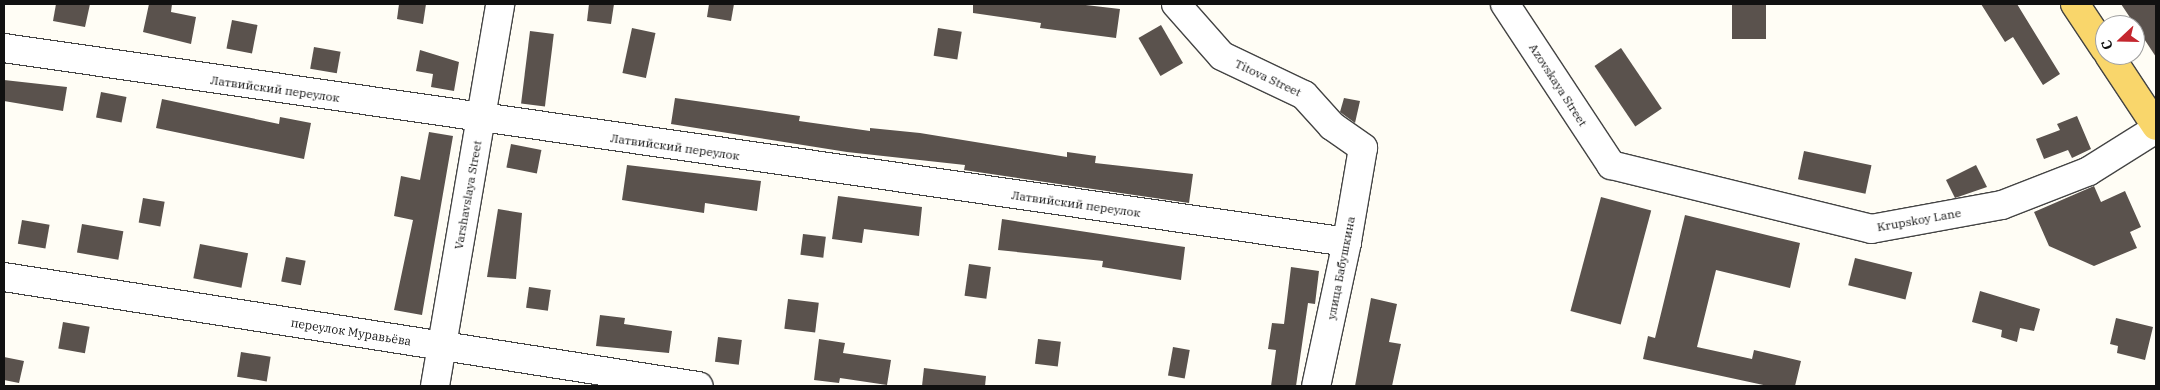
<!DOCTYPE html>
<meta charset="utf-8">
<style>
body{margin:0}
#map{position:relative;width:2160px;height:390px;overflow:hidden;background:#fffdf5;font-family:"IBM Plex Serif",serif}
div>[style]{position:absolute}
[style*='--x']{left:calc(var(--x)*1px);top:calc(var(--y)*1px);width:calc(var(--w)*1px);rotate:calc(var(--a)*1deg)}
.building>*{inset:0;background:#5a524d;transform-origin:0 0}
.roads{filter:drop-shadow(1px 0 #444) drop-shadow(-1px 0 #444) drop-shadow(0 1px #444) drop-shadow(0 -1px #444)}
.minor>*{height:28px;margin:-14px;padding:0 14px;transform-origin:14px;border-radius:14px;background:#fff}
.major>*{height:28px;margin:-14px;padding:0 14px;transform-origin:14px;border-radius:14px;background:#f9d66b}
span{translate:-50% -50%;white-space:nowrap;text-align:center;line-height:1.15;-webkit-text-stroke:5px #fff;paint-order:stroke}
.street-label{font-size:12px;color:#111}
.frame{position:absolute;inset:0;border:5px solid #111;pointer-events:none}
.north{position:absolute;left:2095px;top:15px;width:50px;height:50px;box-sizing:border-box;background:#fff;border:1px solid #a0a0a0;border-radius:50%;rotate:249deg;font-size:14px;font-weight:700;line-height:20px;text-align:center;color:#111}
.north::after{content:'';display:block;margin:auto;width:18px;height:22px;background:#c4262e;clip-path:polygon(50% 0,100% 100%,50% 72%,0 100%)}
</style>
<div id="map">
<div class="building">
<div style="clip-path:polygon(56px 4px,90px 4px,85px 27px,53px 21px)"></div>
<div style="clip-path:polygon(149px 4px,172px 4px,171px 12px,196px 17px,191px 44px,143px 32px)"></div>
<div style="clip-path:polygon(399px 4px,426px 4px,423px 24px,397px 19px)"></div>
<div style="clip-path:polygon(589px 4px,614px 4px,611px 24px,587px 21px)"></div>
<div style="clip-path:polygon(709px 4px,734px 4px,731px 21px,707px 17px)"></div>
<div style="clip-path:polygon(973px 4px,1077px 4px,1120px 9px,1116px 38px,1040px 28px,1041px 23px,973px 13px)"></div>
<div style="left:1732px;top:4px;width:34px;height:35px"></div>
<div style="clip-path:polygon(1981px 4px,2017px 4px,2060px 74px,2043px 85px,2013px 37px,2005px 42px)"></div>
<div style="clip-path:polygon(2121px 4px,2156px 4px,2156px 57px,2135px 25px)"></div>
<div style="left:232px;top:20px;width:26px;height:29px;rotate:11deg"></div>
<div style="left:1161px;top:25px;width:44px;height:26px;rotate:60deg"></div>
<div style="left:632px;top:28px;width:24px;height:46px;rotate:12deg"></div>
<div style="left:938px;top:28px;width:24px;height:28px;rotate:9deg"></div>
<div style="left:530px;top:31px;width:24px;height:73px;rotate:7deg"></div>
<div style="left:314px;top:47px;width:27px;height:22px;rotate:10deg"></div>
<div style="left:1621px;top:48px;width:73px;height:32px;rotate:56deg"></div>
<div style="clip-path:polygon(420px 50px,459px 62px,454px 91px,431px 87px,433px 74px,416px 71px)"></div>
<div style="clip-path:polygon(4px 80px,67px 87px,63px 111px,4px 101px)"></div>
<div style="left:101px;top:92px;width:26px;height:26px;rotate:11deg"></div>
<div style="clip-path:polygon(675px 98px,800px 116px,799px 121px,870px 131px,870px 128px,920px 133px,1067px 157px,1067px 152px,1096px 156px,1095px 163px,1193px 174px,1189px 203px,964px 170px,965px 165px,847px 152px,671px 124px)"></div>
<div style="clip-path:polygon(1344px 98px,1360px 101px,1355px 123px,1340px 112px)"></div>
<div style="clip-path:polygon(162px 99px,279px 124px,280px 117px,311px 123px,304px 159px,156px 128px)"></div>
<div style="clip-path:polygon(2077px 116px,2091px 149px,2072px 158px,2068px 150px,2044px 159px,2036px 139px,2060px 130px,2057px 124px)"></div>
<div style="clip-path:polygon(429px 132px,453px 136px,422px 315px,394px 310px,413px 220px,394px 216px,401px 176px,420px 180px)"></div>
<div style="left:511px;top:144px;width:31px;height:24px;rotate:11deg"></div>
<div style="left:1804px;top:151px;width:69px;height:29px;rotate:12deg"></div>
<div style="clip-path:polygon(627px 165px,761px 181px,757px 211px,705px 203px,704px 213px,622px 200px)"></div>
<div style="clip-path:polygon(1976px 165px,1987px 187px,1955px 198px,1946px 180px)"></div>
<div style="clip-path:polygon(2094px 186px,2101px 202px,2125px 191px,2141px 227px,2130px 232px,2137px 248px,2094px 266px,2049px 246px,2034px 212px)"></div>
<div style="clip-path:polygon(838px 196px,922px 207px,919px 236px,864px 229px,862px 243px,832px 239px)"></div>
<div style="left:1601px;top:197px;width:52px;height:118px;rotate:15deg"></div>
<div style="left:143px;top:198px;width:22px;height:25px;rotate:10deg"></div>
<div style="clip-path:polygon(498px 209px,522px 213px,516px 279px,487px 277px)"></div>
<div style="clip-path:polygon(1685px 215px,1800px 243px,1790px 288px,1716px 270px,1697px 347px,1752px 359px,1754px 350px,1801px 361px,1795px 386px,1768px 386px,1643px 359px,1648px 336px,1655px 338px)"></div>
<div style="clip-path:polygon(1002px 219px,1185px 247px,1181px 280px,1102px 267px,1103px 261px,998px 250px)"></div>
<div style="left:22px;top:220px;width:28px;height:24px;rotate:10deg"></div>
<div style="left:82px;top:224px;width:42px;height:29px;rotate:10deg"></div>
<div style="left:803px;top:234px;width:23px;height:21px;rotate:7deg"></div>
<div style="left:200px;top:244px;width:49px;height:35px;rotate:11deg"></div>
<div style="left:286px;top:257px;width:20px;height:25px;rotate:11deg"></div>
<div style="left:1855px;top:258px;width:59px;height:28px;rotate:14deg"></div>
<div style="left:969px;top:264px;width:22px;height:32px;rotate:8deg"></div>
<div style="clip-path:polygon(1291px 267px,1319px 271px,1315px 304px,1308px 303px,1296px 386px,1271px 386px,1276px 350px,1268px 349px,1272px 323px,1284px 324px)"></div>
<div style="left:529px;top:287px;width:22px;height:21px;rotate:8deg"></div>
<div style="clip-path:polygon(1980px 291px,2040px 309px,2034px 331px,2020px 328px,2017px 342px,2001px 337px,2002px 330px,1972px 322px)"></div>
<div style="clip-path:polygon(1371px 298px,1397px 304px,1389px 342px,1401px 344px,1392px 386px,1355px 386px)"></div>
<div style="left:788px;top:299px;width:31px;height:30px;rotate:7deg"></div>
<div style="clip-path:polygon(600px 315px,625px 318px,624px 324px,672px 331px,669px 353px,596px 346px)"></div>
<div style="clip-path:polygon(2116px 318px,2153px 327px,2145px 360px,2117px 353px,2118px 346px,2110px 344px)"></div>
<div style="left:63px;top:322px;width:27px;height:27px;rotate:10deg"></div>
<div style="left:718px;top:337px;width:24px;height:25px;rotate:7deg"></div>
<div style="clip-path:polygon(819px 339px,845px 343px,843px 353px,891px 360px,887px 385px,840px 378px,839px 383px,814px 380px)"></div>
<div style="left:1038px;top:339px;width:23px;height:25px;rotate:7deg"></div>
<div style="left:1173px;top:347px;width:17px;height:29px;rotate:10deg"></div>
<div style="left:241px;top:352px;width:30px;height:25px;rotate:9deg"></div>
<div style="clip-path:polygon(4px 357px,24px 361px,19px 383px,4px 380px)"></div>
<div style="clip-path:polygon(924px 368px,986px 376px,985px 386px,922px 386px)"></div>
</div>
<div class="roads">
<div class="minor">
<div style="--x:1176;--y:4;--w:69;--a:48.5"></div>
<div style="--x:1222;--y:56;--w:91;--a:25.4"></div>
<div style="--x:1304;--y:95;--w:42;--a:47.9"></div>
<div style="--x:1332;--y:126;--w:38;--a:35"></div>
<div style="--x:1363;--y:148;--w:95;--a:99.7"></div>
<div style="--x:1347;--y:242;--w:147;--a:102.1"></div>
<div style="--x:1505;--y:4;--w:193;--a:56.6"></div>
<div style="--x:1611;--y:165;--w:268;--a:13.8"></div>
<div style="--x:1871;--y:229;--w:133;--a:-10.4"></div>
<div style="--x:2002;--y:205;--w:93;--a:-21.3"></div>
<div style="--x:2089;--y:171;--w:79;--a:-32.1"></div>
<div style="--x:4;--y:48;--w:1357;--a:8.22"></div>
<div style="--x:4;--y:277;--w:703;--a:8.93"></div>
<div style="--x:435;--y:386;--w:387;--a:-80.3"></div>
</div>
<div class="major">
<div style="--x:2075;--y:4;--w:54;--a:56.3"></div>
<div style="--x:2109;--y:55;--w:85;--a:56.5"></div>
</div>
</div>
<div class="street-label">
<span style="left:1268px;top:78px;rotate:25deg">Titova Street</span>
<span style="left:1558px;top:85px;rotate:57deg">Azovskaya Street</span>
<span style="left:275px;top:89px;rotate:8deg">Латвийский переулок</span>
<span style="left:675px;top:147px;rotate:8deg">Латвийский переулок</span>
<span style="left:468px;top:195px;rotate:-80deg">Varshavslaya Street</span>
<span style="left:1076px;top:204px;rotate:8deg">Латвийский переулок</span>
<span style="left:1919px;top:220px;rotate:-10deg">Krupskoy Lane</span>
<span style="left:1341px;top:268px;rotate:-79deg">улица Бабушкина</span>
<span style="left:351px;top:332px;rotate:9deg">переулок Муравьёва</span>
</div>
<div class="frame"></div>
<div class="north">С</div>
</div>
